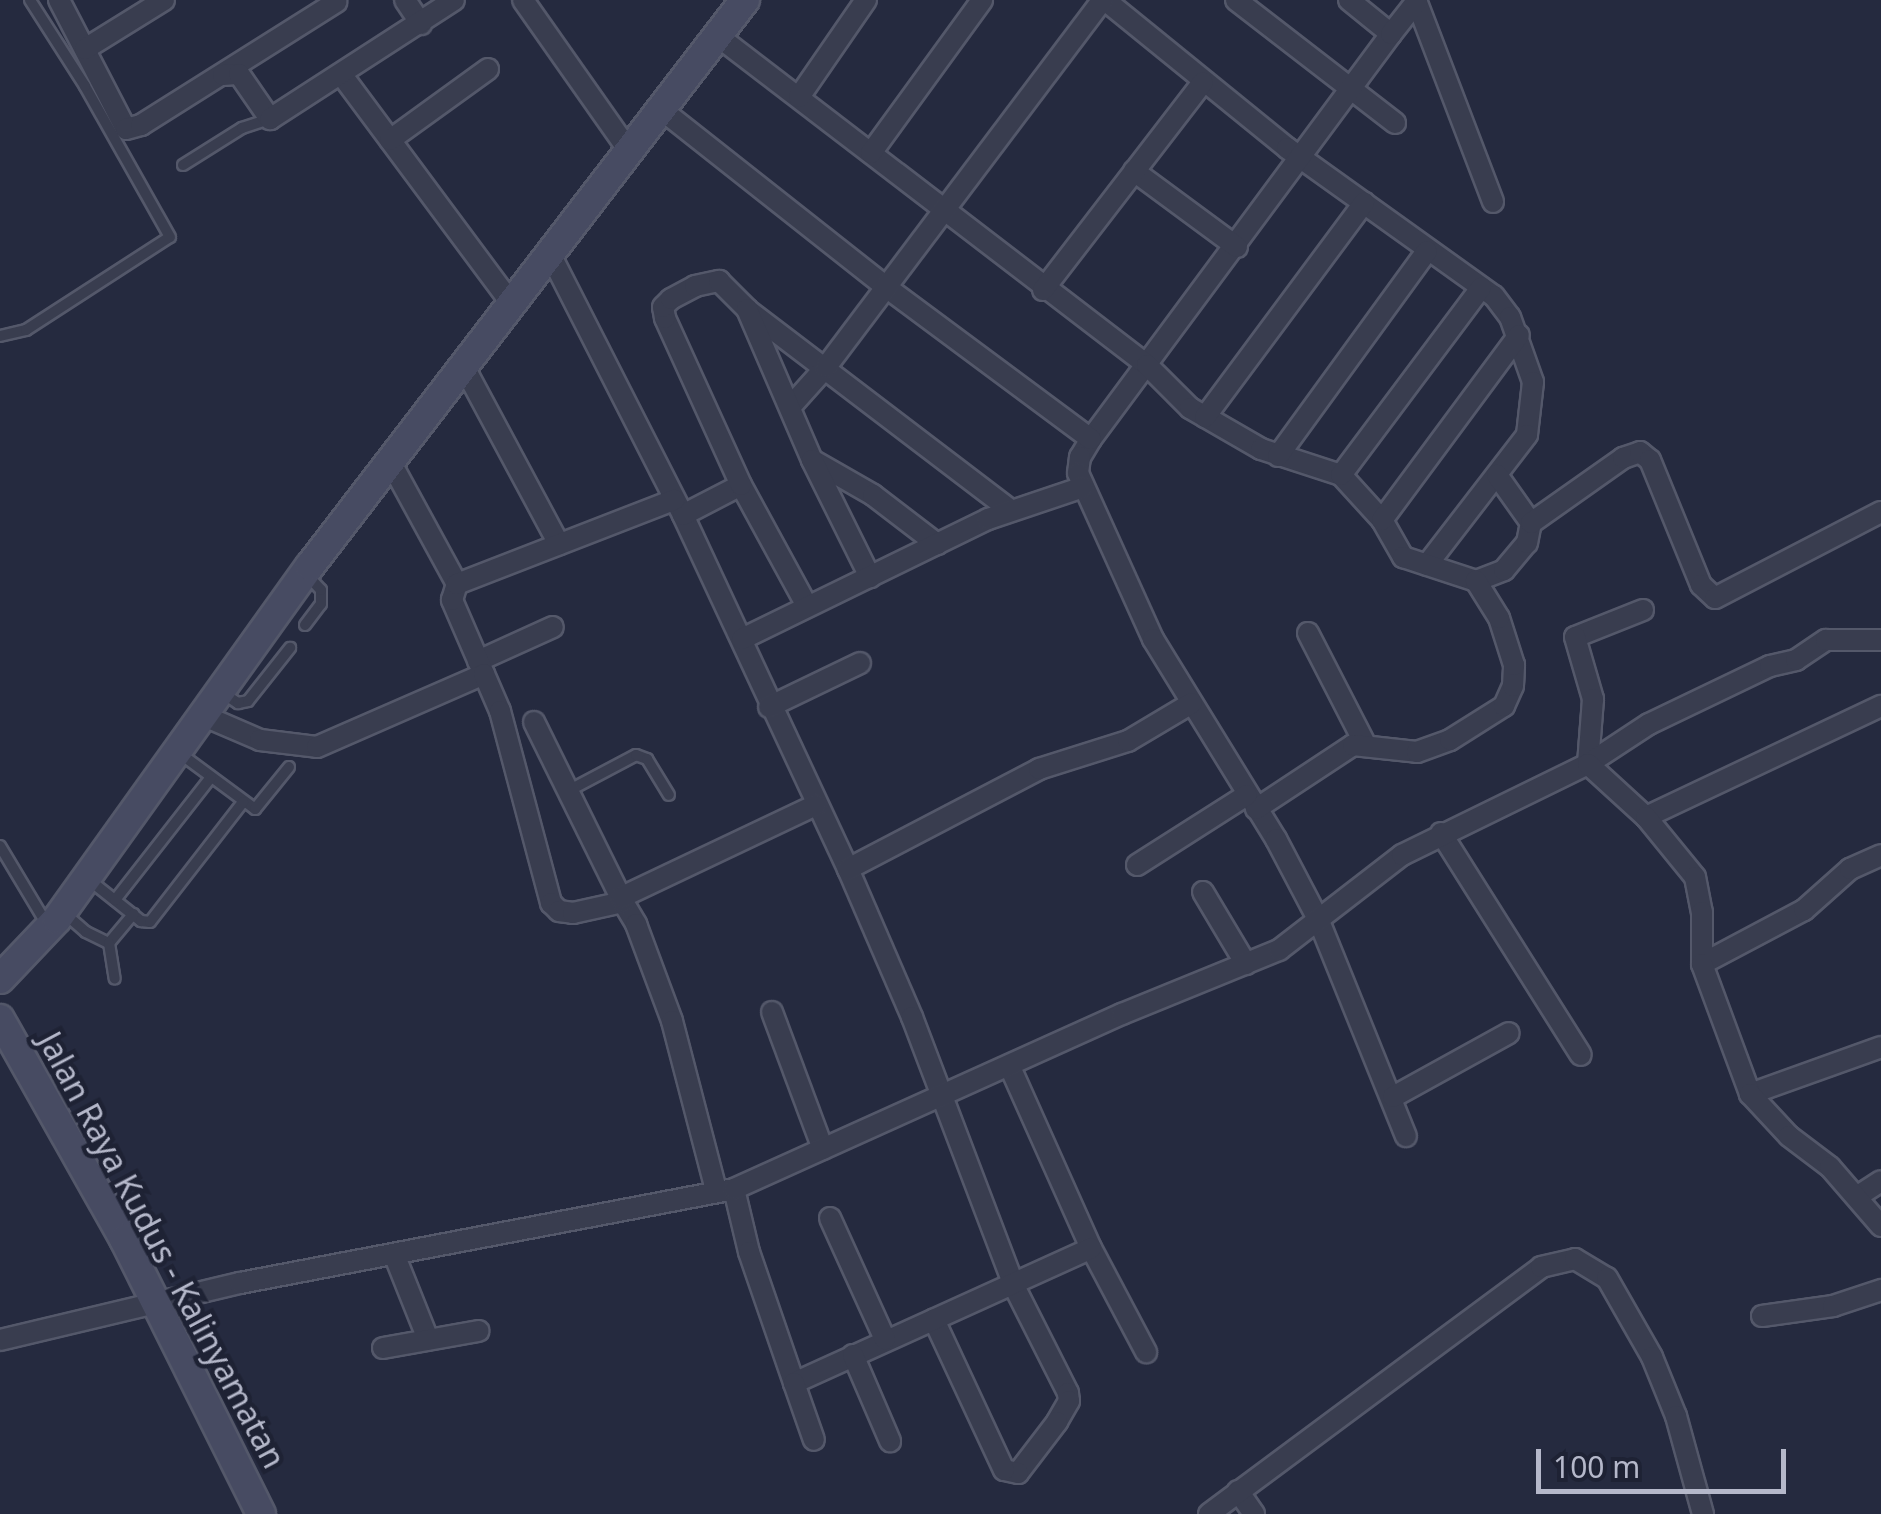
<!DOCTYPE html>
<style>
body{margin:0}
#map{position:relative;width:1881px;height:1514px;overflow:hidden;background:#252a3f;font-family:"Noto Sans",sans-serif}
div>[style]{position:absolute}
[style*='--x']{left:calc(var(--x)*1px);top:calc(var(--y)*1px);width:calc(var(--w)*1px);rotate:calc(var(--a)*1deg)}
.roads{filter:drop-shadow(2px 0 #54586a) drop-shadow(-2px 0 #54586a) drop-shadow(0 2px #54586a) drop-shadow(0 -2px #54586a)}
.lane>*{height:10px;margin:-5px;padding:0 5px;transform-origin:5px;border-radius:5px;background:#393d4f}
.street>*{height:20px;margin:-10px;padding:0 10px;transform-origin:10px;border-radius:10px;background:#393d4f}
.secondary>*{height:28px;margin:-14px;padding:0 14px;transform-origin:14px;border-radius:14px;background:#474b62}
span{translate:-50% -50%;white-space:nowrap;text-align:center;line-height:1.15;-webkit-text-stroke:9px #1e2234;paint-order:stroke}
.street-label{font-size:32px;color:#b5b8ca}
.scale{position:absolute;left:1536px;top:1449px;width:250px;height:45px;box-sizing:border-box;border:5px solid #b5b8ca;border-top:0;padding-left:12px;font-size:30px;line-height:35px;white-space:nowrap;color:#b5b8ca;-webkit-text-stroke:8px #1e2234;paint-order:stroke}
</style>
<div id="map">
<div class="roads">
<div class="lane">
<div style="--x:183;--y:165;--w:70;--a:-32.1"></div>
<div style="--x:242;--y:128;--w:28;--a:-18"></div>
<div style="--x:0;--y:336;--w:27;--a:-13"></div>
<div style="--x:26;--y:330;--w:171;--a:-32.9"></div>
<div style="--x:170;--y:237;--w:173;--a:-119.4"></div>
<div style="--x:85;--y:86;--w:102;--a:-122.6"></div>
<div style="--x:305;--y:625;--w:26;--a:-53"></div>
<div style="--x:321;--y:604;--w:14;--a:-90"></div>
<div style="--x:321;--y:590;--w:22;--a:-133"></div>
<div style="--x:220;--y:691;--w:22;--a:34"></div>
<div style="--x:238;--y:703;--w:10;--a:-11"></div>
<div style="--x:248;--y:701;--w:68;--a:-51.6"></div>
<div style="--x:178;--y:752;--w:96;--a:36.5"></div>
<div style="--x:255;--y:809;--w:54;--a:-51"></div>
<div style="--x:568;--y:791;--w:77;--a:-27.9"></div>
<div style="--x:636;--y:755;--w:12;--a:20"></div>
<div style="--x:647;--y:759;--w:42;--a:58.6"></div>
<div style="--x:0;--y:846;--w:90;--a:59.1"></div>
<div style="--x:88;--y:879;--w:68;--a:38.4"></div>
<div style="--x:141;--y:921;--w:9;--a:6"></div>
<div style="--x:150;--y:922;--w:152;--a:-52.2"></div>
<div style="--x:115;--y:900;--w:156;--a:-52"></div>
<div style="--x:63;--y:912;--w:30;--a:41"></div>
<div style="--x:86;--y:932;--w:25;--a:26"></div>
<div style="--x:109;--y:943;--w:38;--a:-50"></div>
<div style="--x:109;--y:943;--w:36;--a:81"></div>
</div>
<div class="street">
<div style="--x:59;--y:0;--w:145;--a:62.6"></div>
<div style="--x:126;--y:129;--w:16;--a:-15"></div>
<div style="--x:141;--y:125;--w:231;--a:-32.2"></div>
<div style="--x:405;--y:0;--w:29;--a:56"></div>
<div style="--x:523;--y:0;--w:184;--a:54.9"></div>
<div style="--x:1105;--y:0;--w:235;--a:39.1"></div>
<div style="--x:1287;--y:148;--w:254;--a:35.6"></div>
<div style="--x:1494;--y:296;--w:26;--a:53"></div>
<div style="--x:1510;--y:317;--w:69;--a:70.5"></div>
<div style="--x:1533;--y:382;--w:53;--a:96.5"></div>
<div style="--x:1527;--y:435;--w:164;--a:127.6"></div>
<div style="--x:1236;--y:0;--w:201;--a:37.7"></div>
<div style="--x:1349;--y:0;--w:54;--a:39"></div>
<div style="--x:1391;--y:34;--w:504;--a:126.53"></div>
<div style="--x:1091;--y:439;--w:21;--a:121"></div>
<div style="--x:1080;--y:457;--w:16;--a:97"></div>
<div style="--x:1078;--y:473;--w:182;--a:65.7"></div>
<div style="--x:1153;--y:639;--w:235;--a:58.4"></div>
<div style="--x:1276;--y:839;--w:93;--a:62.3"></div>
<div style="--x:1319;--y:921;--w:232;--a:68"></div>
<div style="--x:1416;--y:0;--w:216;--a:69.1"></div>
<div style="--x:1391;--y:34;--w:42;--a:-51.8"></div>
<div style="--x:719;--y:37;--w:539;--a:37.46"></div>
<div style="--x:1147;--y:365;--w:61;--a:45"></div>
<div style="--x:1190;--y:408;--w:82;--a:30"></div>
<div style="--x:1261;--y:449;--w:84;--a:18"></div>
<div style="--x:1341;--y:475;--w:61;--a:47.7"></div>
<div style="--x:1382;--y:520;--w:43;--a:60.4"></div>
<div style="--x:1403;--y:557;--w:77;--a:18.2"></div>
<div style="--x:1476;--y:581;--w:30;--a:-21"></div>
<div style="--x:1504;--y:570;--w:35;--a:-50"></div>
<div style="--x:1527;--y:543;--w:20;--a:-79"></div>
<div style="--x:1531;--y:523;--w:59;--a:-125.3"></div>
<div style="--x:85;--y:49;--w:93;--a:-31.8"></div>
<div style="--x:341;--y:74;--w:287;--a:53.4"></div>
<div style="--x:223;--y:75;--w:16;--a:-4"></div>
<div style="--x:239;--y:74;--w:55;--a:55.4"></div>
<div style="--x:270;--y:119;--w:219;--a:-32.9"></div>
<div style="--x:799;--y:97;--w:118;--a:-55.4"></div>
<div style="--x:662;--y:110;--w:285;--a:38.3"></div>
<div style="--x:886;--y:287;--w:255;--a:36.6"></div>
<div style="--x:390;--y:140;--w:121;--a:-35.9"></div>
<div style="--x:871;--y:153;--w:189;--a:-54"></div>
<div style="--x:1134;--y:171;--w:128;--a:36.4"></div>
<div style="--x:550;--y:254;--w:293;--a:63"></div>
<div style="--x:683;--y:515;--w:391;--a:65"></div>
<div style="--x:848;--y:869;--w:161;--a:66.6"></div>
<div style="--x:912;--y:1017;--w:288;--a:69.2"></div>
<div style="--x:1014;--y:1286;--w:120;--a:63.2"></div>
<div style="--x:1068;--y:1393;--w:8;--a:83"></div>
<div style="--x:1069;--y:1401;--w:24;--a:120"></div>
<div style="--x:1057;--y:1422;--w:64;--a:127.4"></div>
<div style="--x:1018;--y:1473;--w:14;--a:-168"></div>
<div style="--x:1004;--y:1470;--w:166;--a:-115"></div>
<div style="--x:1043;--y:290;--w:262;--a:-52.4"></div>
<div style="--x:749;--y:311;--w:328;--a:37.3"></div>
<div style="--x:464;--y:367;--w:201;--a:61.8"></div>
<div style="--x:791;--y:406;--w:52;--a:-48.1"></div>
<div style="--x:826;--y:367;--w:460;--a:-53"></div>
<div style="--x:1205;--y:417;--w:267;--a:-53.4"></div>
<div style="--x:1278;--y:456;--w:253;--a:-54"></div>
<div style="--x:812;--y:460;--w:70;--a:29.8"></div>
<div style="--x:873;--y:495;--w:81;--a:37.4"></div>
<div style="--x:391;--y:463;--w:138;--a:61.4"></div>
<div style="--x:1341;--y:475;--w:234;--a:-53.2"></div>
<div style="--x:683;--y:515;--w:65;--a:-27.3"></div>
<div style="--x:1382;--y:520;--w:230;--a:-53.5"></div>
<div style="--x:1531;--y:523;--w:113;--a:-35.2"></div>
<div style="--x:1623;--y:458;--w:18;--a:-19"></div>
<div style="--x:1640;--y:452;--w:13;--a:39"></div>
<div style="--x:1650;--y:460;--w:135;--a:67.8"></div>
<div style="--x:1701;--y:585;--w:19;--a:43"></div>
<div style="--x:1715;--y:598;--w:187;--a:-27.4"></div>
<div style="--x:807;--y:606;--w:138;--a:-118.6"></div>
<div style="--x:741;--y:485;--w:183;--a:-114.5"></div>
<div style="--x:665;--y:318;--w:11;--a:-100"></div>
<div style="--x:663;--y:307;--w:11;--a:-45"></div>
<div style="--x:671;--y:299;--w:27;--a:-28"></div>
<div style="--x:695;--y:286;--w:25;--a:-12"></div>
<div style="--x:719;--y:281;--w:40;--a:45"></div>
<div style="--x:747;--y:309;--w:164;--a:66.7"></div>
<div style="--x:812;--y:460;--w:131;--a:63.6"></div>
<div style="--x:1643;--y:610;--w:73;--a:158.3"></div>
<div style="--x:1575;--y:637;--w:65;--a:73.8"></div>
<div style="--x:1593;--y:699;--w:65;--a:94.4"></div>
<div style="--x:1588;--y:764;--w:73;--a:-33.3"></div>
<div style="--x:1649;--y:724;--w:134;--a:-25.6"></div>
<div style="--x:1770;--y:666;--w:27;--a:-13"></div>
<div style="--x:1796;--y:660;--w:36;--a:-34"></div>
<div style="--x:1826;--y:640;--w:55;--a:0"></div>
<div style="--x:1308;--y:633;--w:125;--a:62.8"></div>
<div style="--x:742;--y:639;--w:274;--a:-26"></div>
<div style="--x:988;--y:519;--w:100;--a:-18.6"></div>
<div style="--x:478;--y:661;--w:82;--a:-24.4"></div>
<div style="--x:484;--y:674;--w:81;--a:-113.4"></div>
<div style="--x:452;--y:600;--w:17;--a:-73"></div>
<div style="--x:457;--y:584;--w:233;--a:-21.2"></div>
<div style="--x:769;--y:707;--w:101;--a:-25.8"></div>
<div style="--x:202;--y:715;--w:63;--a:23.3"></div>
<div style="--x:260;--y:740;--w:57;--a:7"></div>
<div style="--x:317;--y:747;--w:182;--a:-23.6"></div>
<div style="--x:484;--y:674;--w:40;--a:66.6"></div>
<div style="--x:500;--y:711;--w:199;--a:75.1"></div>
<div style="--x:551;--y:903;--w:11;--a:45"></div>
<div style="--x:559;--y:911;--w:14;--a:8"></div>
<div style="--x:573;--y:913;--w:51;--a:-12.4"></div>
<div style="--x:623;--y:902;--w:26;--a:59"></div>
<div style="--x:636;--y:924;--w:103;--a:69.6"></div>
<div style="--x:672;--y:1021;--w:175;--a:75.4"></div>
<div style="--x:534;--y:722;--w:201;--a:63.7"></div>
<div style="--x:1256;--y:809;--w:116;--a:-33.4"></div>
<div style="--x:1353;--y:745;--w:64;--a:6.2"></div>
<div style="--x:1417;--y:752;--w:35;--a:-20"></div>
<div style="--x:1450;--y:740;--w:64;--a:-32.2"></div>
<div style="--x:1504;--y:706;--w:22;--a:-66"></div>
<div style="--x:1513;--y:686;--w:21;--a:-87"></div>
<div style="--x:1514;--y:665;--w:49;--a:-107.7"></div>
<div style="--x:1499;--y:618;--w:44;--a:-121.9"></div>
<div style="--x:1646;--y:817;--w:260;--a:-25.3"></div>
<div style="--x:1441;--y:833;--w:262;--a:57.8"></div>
<div style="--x:1137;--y:865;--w:130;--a:-32.5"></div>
<div style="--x:848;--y:869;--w:216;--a:-27.6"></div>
<div style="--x:1039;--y:769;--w:93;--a:-17.5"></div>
<div style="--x:1128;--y:741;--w:74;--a:-30.7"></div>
<div style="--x:1203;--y:892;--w:84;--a:59.2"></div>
<div style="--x:622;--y:897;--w:215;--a:-25.4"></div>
<div style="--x:1702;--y:964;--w:115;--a:-27.9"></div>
<div style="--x:1804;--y:910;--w:62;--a:-41.7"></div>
<div style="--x:1850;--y:869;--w:34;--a:-24"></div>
<div style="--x:772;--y:1012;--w:146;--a:69.6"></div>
<div style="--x:1010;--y:1067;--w:198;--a:65.9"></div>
<div style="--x:1091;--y:1248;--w:118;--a:62.1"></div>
<div style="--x:1750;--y:1094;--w:139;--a:-19.7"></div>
<div style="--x:1393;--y:1097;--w:132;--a:-28.9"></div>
<div style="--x:734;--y:1189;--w:65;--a:76.6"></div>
<div style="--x:749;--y:1252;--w:139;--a:71"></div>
<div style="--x:794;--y:1383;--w:326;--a:-24.4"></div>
<div style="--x:1858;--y:1196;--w:27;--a:-33"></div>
<div style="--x:830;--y:1218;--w:133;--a:65.6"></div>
<div style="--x:394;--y:1254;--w:92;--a:68.2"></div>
<div style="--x:1762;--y:1316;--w:72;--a:-8"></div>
<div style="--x:1833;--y:1306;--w:51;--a:-18.4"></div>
<div style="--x:0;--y:1340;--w:247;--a:-13.4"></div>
<div style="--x:240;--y:1283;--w:503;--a:-10.77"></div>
<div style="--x:734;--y:1189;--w:426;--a:-24.3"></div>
<div style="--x:1122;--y:1014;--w:170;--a:-22.2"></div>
<div style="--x:1279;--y:950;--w:155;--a:-37.7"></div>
<div style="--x:1402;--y:855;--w:207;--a:-26.1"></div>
<div style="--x:1588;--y:764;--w:79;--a:42.4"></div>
<div style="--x:1646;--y:817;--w:77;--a:50.8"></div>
<div style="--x:1695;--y:877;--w:36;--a:79"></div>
<div style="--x:1702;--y:912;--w:52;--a:90"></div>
<div style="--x:1702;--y:964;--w:139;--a:69.7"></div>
<div style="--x:1750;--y:1094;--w:57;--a:47.1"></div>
<div style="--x:1789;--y:1136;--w:51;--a:37.1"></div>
<div style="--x:1830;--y:1167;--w:78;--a:49.2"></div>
<div style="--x:383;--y:1348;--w:97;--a:-10.1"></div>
<div style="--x:853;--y:1355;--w:94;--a:66.7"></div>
<div style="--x:794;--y:1383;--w:60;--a:70.7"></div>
<div style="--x:1238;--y:1491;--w:28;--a:55"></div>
<div style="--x:1209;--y:1514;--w:414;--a:-36.6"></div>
<div style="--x:1541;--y:1267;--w:35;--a:-13"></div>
<div style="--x:1575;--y:1259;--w:37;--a:31"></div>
<div style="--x:1607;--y:1278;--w:91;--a:60.3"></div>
<div style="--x:1652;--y:1357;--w:64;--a:67.9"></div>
<div style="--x:1676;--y:1416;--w:102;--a:74.6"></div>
</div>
<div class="secondary">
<div style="--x:0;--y:979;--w:83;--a:-46.5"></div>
<div style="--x:57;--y:919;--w:434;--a:-54.4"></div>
<div style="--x:310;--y:566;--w:714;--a:-52.46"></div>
<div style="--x:0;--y:1019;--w:253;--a:60.6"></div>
<div style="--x:124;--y:1239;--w:307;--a:63.5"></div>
</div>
</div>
<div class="street-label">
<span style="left:162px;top:1250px;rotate:62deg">Jalan Raya Kudus - Kalinyamatan</span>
</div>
<div class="scale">100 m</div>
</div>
